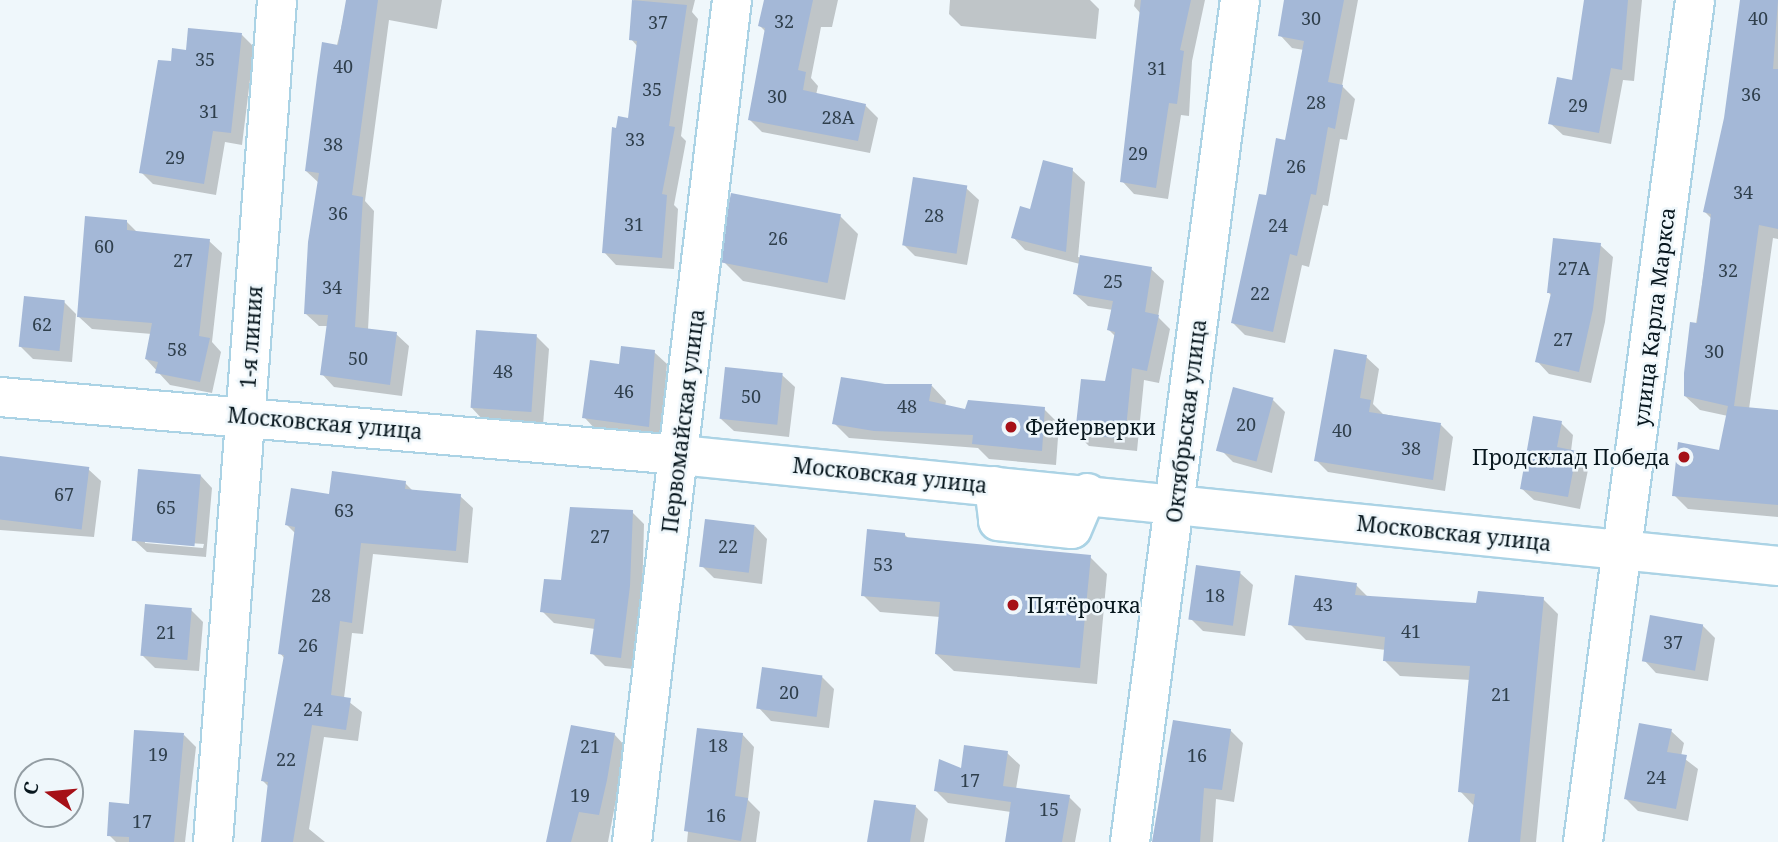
<!DOCTYPE html>
<meta charset="utf-8">
<style>
body{margin:0}
#map{position:relative;width:1778px;height:842px;overflow:hidden;background:#eff7fb;font-family:"Noto Serif",serif}
div>[style]{position:absolute}
[style*='--x']{left:calc(var(--x)*1px);top:calc(var(--y)*1px);width:calc(var(--w)*1px);rotate:calc(var(--a)*1deg)}
.shadow>*{inset:0;background:#0003}
.building>*{inset:0;background:#a4b8d7;transform-origin:0 0}
.roads{filter:drop-shadow(2px 0 #abd3e5) drop-shadow(-2px 0 #abd3e5) drop-shadow(0 2px #abd3e5) drop-shadow(0 -2px #abd3e5)}
.minor>*{height:38px;margin:-19px;padding:0 19px;transform-origin:19px;border-radius:19px;background:#fff}
.dots>*{width:19px;height:19px;translate:-50% -50%;box-sizing:border-box;border:4px solid #eff7fb;border-radius:50%}
span{translate:-50% -50%;white-space:nowrap;text-align:center;line-height:1.15;-webkit-text-stroke:5px #eff7fb;paint-order:stroke}
.number-label{font-size:18px;color:#2f3f4c}
.number-label span{-webkit-text-stroke-width:0}
.street-label{font-size:21px;color:#08171e}
.poi-label{font-size:21px;color:#08171e}
.left{translate:0 -50%;text-align:left}
.right{translate:-100% -50%;text-align:right}
.north{position:absolute;left:14px;top:758px;width:70px;height:70px;box-sizing:border-box;background:#eff7fb;border:2px solid #939da3;border-radius:50%;rotate:285deg;font-size:19px;font-weight:700;line-height:28px;text-align:center;color:#08171e}
.north::after{content:'';display:block;margin:auto;width:24px;height:32px;background:#a61017;clip-path:polygon(50% 0,100% 100%,50% 72%,0 100%)}
</style>
<div id="map">
<div class="shadow">
<div style="clip-path:polygon(348px 0,442px 0,437px 29px,389px 20px,365px 201px,374px 211px,368px 330px,396px 334px,409px 346px,402px 396px,334px 387px,322px 374px,328px 326px,319px 326px,306px 314px,319px 183px,306px 171px)"></div>
<div style="clip-path:polygon(634px 0,695px 0,692px 12px,698px 19px,681px 136px,686px 141px,674px 205px,678px 209px,674px 269px,616px 265px,604px 252px,618px 130px,630px 120px,638px 47px,631px 39px)"></div>
<div style="clip-path:polygon(765px 0,838px 0,832px 27px,821px 27px,811px 78px,818px 86px,816px 95px,865px 105px,878px 118px,870px 153px,762px 132px,750px 120px,766px 32px,760px 26px)"></div>
<div style="clip-path:polygon(950px 0,1090px 0,1099px 9px,1096px 39px,961px 26px,949px 14px)"></div>
<div style="clip-path:polygon(1135px 0,1205px 0,1192px 61px,1189px 116px,1181px 115px,1168px 199px,1134px 194px,1122px 181px,1141px 14px,1134px 6px)"></div>
<div style="clip-path:polygon(1286px 0,1358px 0,1342px 86px,1355px 99px,1347px 140px,1340px 139px,1328px 206px,1323px 205px,1309px 267px,1302px 265px,1285px 343px,1245px 335px,1233px 323px,1286px 142px,1304px 50px,1292px 48px,1280px 35px)"></div>
<div style="clip-path:polygon(1585px 0,1642px 0,1634px 81px,1623px 80px,1611px 144px,1563px 135px,1550px 123px,1573px 82px)"></div>
<div style="clip-path:polygon(1742px 0,1778px 0,1778px 239px,1773px 238px,1749px 409px,1778px 412px,1778px 517px,1688px 509px,1674px 495px,1720px 452px,1728px 416px,1700px 410px,1685px 396px,1712px 219px,1705px 212px,1726px 119px)"></div>
<div style="clip-path:polygon(242px 35px,254px 47px,242px 145px,225px 142px,216px 195px,153px 184px,141px 172px,173px 63px,188px 51px)"></div>
<div style="clip-path:polygon(1072px 170px,1085px 182px,1078px 257px,1151px 269px,1164px 281px,1158px 317px,1170px 329px,1159px 383px,1144px 380px,1137px 451px,1089px 446px,1077px 434px,1107px 383px,1116px 337px,1109px 330px,1113px 310px,1088px 306px,1075px 294px,1080px 264px,1025px 250px,1013px 237px)"></div>
<div style="clip-path:polygon(966px 188px,979px 200px,967px 265px,915px 256px,903px 244px)"></div>
<div style="clip-path:polygon(840px 216px,858px 234px,845px 300px,743px 281px,725px 263px)"></div>
<div style="clip-path:polygon(127px 222px,138px 233px,209px 241px,222px 253px,212px 342px,221px 352px,212px 393px,170px 385px,146px 359px,152px 334px,92px 329px,79px 317px)"></div>
<div style="clip-path:polygon(1600px 245px,1613px 257px,1605px 322px,1591px 383px,1549px 374px,1537px 361px,1552px 296px,1548px 292px)"></div>
<div style="clip-path:polygon(64px 302px,76px 314px,72px 362px,33px 359px,21px 347px)"></div>
<div style="clip-path:polygon(536px 336px,549px 349px,543px 425px,483px 420px,471px 407px)"></div>
<div style="clip-path:polygon(654px 352px,667px 364px,661px 438px,596px 430px,584px 417px,620px 366px)"></div>
<div style="clip-path:polygon(1366px 357px,1379px 369px,1373px 404px,1383px 414px,1441px 425px,1453px 437px,1445px 491px,1328px 472px,1316px 460px)"></div>
<div style="clip-path:polygon(782px 375px,795px 387px,789px 437px,734px 431px,721px 419px)"></div>
<div style="clip-path:polygon(885px 386px,932px 386px,946px 401px,945px 407px,966px 411px,1044px 409px,1059px 424px,1056px 465px,989px 459px,978px 448px,849px 438px,834px 423px)"></div>
<div style="clip-path:polygon(1273px 400px,1285px 412px,1272px 473px,1233px 462px,1221px 450px)"></div>
<div style="clip-path:polygon(1561px 423px,1573px 435px,1571px 451px,1589px 465px,1580px 509px,1534px 500px,1521px 488px)"></div>
<div style="clip-path:polygon(0 459px,88px 469px,101px 481px,94px 537px,0 530px)"></div>
<div style="clip-path:polygon(evenodd,200px 475px,212px 488px,206px 557px,147px 552px,134px 540px,200px 475px,145px 540px,204px 544px,203px 548px,145px 543px,145px 540px)"></div>
<div style="clip-path:polygon(405px 483px,414px 492px,460px 496px,473px 508px,468px 563px,373px 554px,363px 634px,352px 633px,344px 698px,362px 712px,358px 741px,324px 737px,309px 829px,325px 842px,263px 842px,269px 787px,263px 781px,285px 659px,280px 653px,296px 534px,287px 525px,331px 496px)"></div>
<div style="clip-path:polygon(632px 512px,644px 524px,642px 600px,633px 669px,605px 666px,592px 653px,595px 629px,554px 623px,542px 611px,562px 582px)"></div>
<div style="clip-path:polygon(755px 526px,767px 539px,762px 584px,714px 578px,702px 566px)"></div>
<div style="clip-path:polygon(905px 535px,909px 539px,1090px 557px,1107px 574px,1097px 684px,954px 671px,936px 654px,940px 617px,880px 612px,863px 595px)"></div>
<div style="clip-path:polygon(1240px 573px,1253px 585px,1245px 636px,1203px 631px,1190px 618px)"></div>
<div style="clip-path:polygon(1356px 585px,1369px 598px,1478px 605px,1543px 599px,1558px 614px,1536px 842px,1470px 842px,1475px 807px,1460px 791px,1471px 680px,1400px 676px,1385px 661px,1386px 650px,1306px 640px,1290px 624px)"></div>
<div style="clip-path:polygon(191px 610px,203px 622px,199px 671px,155px 668px,143px 656px)"></div>
<div style="clip-path:polygon(1702px 625px,1715px 638px,1708px 681px,1656px 673px,1644px 660px)"></div>
<div style="clip-path:polygon(822px 677px,834px 689px,829px 728px,771px 721px,759px 708px)"></div>
<div style="clip-path:polygon(698px 730px,742px 734px,754px 747px,748px 800px,760px 812px,756px 842px,687px 842px)"></div>
<div style="clip-path:polygon(1230px 730px,1243px 743px,1234px 802px,1216px 799px,1213px 842px,1154px 842px)"></div>
<div style="clip-path:polygon(1671px 731px,1684px 743px,1681px 756px,1698px 769px,1688px 821px,1638px 811px,1626px 799px)"></div>
<div style="clip-path:polygon(614px 734px,626px 747px,608px 842px,560px 842px)"></div>
<div style="clip-path:polygon(184px 735px,196px 747px,185px 842px,116px 842px,109px 835px)"></div>
<div style="clip-path:polygon(1007px 753px,1020px 765px,1016px 789px,1069px 797px,1081px 809px,1075px 842px,1007px 842px,1011px 812px,948px 803px,936px 791px,962px 770px)"></div>
<div style="clip-path:polygon(915px 806px,928px 819px,924px 842px,869px 842px)"></div>
</div>
<div class="building">
<div style="clip-path:polygon(346px 0,378px 0,352px 195px,363px 197px,355px 327px,397px 332px,390px 385px,320px 375px,328px 315px,304px 314px,308px 242px,319px 173px,305px 171px,317px 77px,322px 42px,338px 45px)"></div>
<div style="clip-path:polygon(632px 0,687px 5px,669px 126px,675px 127px,662px 194px,667px 195px,662px 258px,602px 253px,612px 127px,616px 128px,618px 116px,628px 118px,637px 41px,629px 40px)"></div>
<div style="clip-path:polygon(764px 0,813px 0,798px 70px,806px 72px,803px 90px,866px 104px,858px 141px,748px 120px,765px 28px,758px 26px)"></div>
<div style="clip-path:polygon(1141px 0,1191px 0,1180px 50px,1184px 51px,1177px 104px,1169px 103px,1156px 188px,1120px 182px)"></div>
<div style="clip-path:polygon(1284px 0,1344px 0,1328px 82px,1343px 85px,1335px 129px,1328px 127px,1316px 195px,1311px 194px,1297px 256px,1290px 254px,1273px 332px,1231px 323px,1259px 194px,1266px 195px,1276px 138px,1285px 140px,1304px 41px,1278px 36px)"></div>
<div style="clip-path:polygon(1584px 0,1628px 0,1622px 70px,1611px 68px,1599px 133px,1548px 124px,1557px 77px,1572px 80px)"></div>
<div style="clip-path:polygon(1740px 0,1778px 0,1773px 69px,1778px 69px,1778px 229px,1759px 225px,1734px 406px,1778px 410px,1778px 505px,1672px 496px,1678px 442px,1719px 450px,1728px 406px,1684px 396px,1684px 373px,1690px 322px,1697px 323px,1711px 214px,1703px 212px,1724px 118px)"></div>
<div style="clip-path:polygon(188px 28px,242px 33px,231px 133px,213px 131px,204px 184px,139px 173px,158px 60px,171px 61px,172px 48px,186px 50px)"></div>
<div style="clip-path:polygon(1043px 160px,1073px 168px,1066px 252px,1011px 238px,1020px 206px,1030px 209px)"></div>
<div style="left:913px;top:177px;width:55px;height:69px;rotate:9deg"></div>
<div style="left:731px;top:193px;width:112px;height:70px;rotate:11deg"></div>
<div style="clip-path:polygon(85px 216px,127px 220px,127px 230px,210px 239px,199px 336px,210px 338px,200px 382px,155px 373px,158px 362px,145px 359px,152px 323px,77px 317px)"></div>
<div style="clip-path:polygon(1553px 238px,1601px 243px,1593px 309px,1579px 372px,1535px 362px,1551px 293px,1547px 293px)"></div>
<div style="clip-path:polygon(1080px 255px,1152px 267px,1145px 312px,1159px 315px,1147px 371px,1132px 368px,1125px 439px,1075px 434px,1081px 379px,1105px 381px,1115px 332px,1107px 330px,1113px 301px,1073px 294px)"></div>
<div style="left:24px;top:296px;width:41px;height:51px;rotate:6deg"></div>
<div style="left:476px;top:330px;width:61px;height:78px;rotate:4deg"></div>
<div style="clip-path:polygon(621px 346px,655px 350px,649px 427px,582px 418px,590px 360px,619px 364px)"></div>
<div style="clip-path:polygon(1334px 349px,1367px 355px,1360px 398px,1371px 400px,1369px 412px,1441px 423px,1433px 480px,1314px 461px)"></div>
<div style="left:725px;top:367px;width:58px;height:52px;rotate:6deg"></div>
<div style="clip-path:polygon(841px 377px,885px 384px,932px 384px,929px 401px,965px 409px,968px 400px,1045px 407px,1042px 451px,972px 444px,973px 435px,874px 431px,832px 424px)"></div>
<div style="left:1233px;top:387px;width:42px;height:66px;rotate:15deg"></div>
<div style="clip-path:polygon(1533px 416px,1562px 421px,1557px 447px,1577px 451px,1568px 497px,1520px 489px)"></div>
<div style="left:0;top:456px;width:90px;height:63px;rotate:7deg"></div>
<div style="left:138px;top:469px;width:63px;height:72px;rotate:5deg"></div>
<div style="clip-path:polygon(332px 471px,406px 481px,405px 489px,461px 494px,456px 551px,361px 543px,352px 623px,340px 621px,331px 695px,351px 698px,346px 730px,312px 725px,293px 842px,261px 842px,268px 782px,261px 781px,284px 655px,278px 654px,295px 527px,285px 525px,291px 488px,329px 494px)"></div>
<div style="clip-path:polygon(570px 507px,633px 510px,630px 586px,621px 658px,590px 654px,595px 619px,540px 612px,544px 579px,561px 580px)"></div>
<div style="left:705px;top:519px;width:50px;height:48px;rotate:7deg"></div>
<div style="clip-path:polygon(867px 529px,905px 533px,905px 537px,1091px 555px,1080px 668px,935px 654px,940px 602px,861px 596px)"></div>
<div style="left:1196px;top:565px;width:45px;height:55px;rotate:8deg"></div>
<div style="clip-path:polygon(1295px 575px,1357px 583px,1355px 595px,1476px 603px,1478px 591px,1544px 597px,1520px 842px,1468px 842px,1475px 794px,1458px 792px,1470px 666px,1383px 661px,1385px 637px,1288px 625px)"></div>
<div style="left:145px;top:604px;width:47px;height:52px;rotate:5deg"></div>
<div style="left:1650px;top:615px;width:54px;height:47px;rotate:10deg"></div>
<div style="left:762px;top:667px;width:61px;height:42px;rotate:8deg"></div>
<div style="clip-path:polygon(1173px 720px,1231px 729px,1222px 790px,1204px 788px,1200px 842px,1152px 842px)"></div>
<div style="clip-path:polygon(1639px 723px,1672px 729px,1667px 752px,1687px 755px,1676px 809px,1624px 799px)"></div>
<div style="clip-path:polygon(571px 725px,615px 733px,607px 780px,599px 815px,579px 812px,571px 842px,546px 842px)"></div>
<div style="clip-path:polygon(697px 728px,743px 733px,735px 796px,748px 798px,741px 841px,684px 831px)"></div>
<div style="clip-path:polygon(134px 730px,184px 733px,174px 842px,129px 842px,129px 837px,107px 836px,109px 802px,129px 804px)"></div>
<div style="clip-path:polygon(964px 745px,1008px 751px,1003px 786px,1070px 795px,1062px 842px,1005px 842px,1011px 802px,934px 791px,939px 759px,961px 768px)"></div>
<div style="clip-path:polygon(874px 800px,916px 805px,910px 842px,867px 842px)"></div>
</div>
<div class="roads">
<div class="minor">
<div style="--x:0;--y:397;--w:682;--a:4.88"></div>
<div style="--x:680;--y:455;--w:1104;--a:5.77"></div>
<div style="--x:994;--y:486;--w:35;--a:83"></div>
<div style="--x:998;--y:521;--w:74;--a:6.2"></div>
<div style="--x:1072;--y:529;--w:39;--a:-67"></div>
<div style="--x:213;--y:842;--w:844;--a:-85.65"></div>
<div style="--x:632;--y:842;--w:848;--a:-83.23"></div>
<div style="--x:1130;--y:842;--w:849;--a:-82.56"></div>
<div style="--x:1583;--y:842;--w:849;--a:-82.42"></div>
</div>
</div>
<div class="dots">
<div style="left:1011px;top:427px;background:#a61017"></div>
<div style="left:1684px;top:457px;background:#a61017"></div>
<div style="left:1013px;top:605px;background:#a61017"></div>
</div>
<div class="number-label">
<span style="left:1311px;top:18px">30</span>
<span style="left:1758px;top:18px">40</span>
<span style="left:784px;top:21px">32</span>
<span style="left:658px;top:22px">37</span>
<span style="left:205px;top:59px">35</span>
<span style="left:343px;top:66px">40</span>
<span style="left:1157px;top:68px">31</span>
<span style="left:652px;top:89px">35</span>
<span style="left:1751px;top:94px">36</span>
<span style="left:777px;top:96px">30</span>
<span style="left:1316px;top:102px">28</span>
<span style="left:1578px;top:105px">29</span>
<span style="left:209px;top:111px">31</span>
<span style="left:838px;top:117px">28А</span>
<span style="left:635px;top:139px">33</span>
<span style="left:333px;top:144px">38</span>
<span style="left:1138px;top:153px">29</span>
<span style="left:175px;top:157px">29</span>
<span style="left:1296px;top:166px">26</span>
<span style="left:1743px;top:192px">34</span>
<span style="left:338px;top:213px">36</span>
<span style="left:934px;top:215px">28</span>
<span style="left:634px;top:224px">31</span>
<span style="left:1278px;top:225px">24</span>
<span style="left:778px;top:238px">26</span>
<span style="left:104px;top:246px">60</span>
<span style="left:183px;top:260px">27</span>
<span style="left:1574px;top:268px">27А</span>
<span style="left:1728px;top:270px">32</span>
<span style="left:1113px;top:281px">25</span>
<span style="left:332px;top:287px">34</span>
<span style="left:1260px;top:293px">22</span>
<span style="left:42px;top:324px">62</span>
<span style="left:1563px;top:339px">27</span>
<span style="left:177px;top:349px">58</span>
<span style="left:1714px;top:351px">30</span>
<span style="left:358px;top:358px">50</span>
<span style="left:503px;top:371px">48</span>
<span style="left:624px;top:391px">46</span>
<span style="left:751px;top:396px">50</span>
<span style="left:907px;top:406px">48</span>
<span style="left:1246px;top:424px">20</span>
<span style="left:1342px;top:430px">40</span>
<span style="left:1411px;top:448px">38</span>
<span style="left:64px;top:494px">67</span>
<span style="left:166px;top:507px">65</span>
<span style="left:344px;top:510px">63</span>
<span style="left:600px;top:536px">27</span>
<span style="left:728px;top:546px">22</span>
<span style="left:883px;top:564px">53</span>
<span style="left:321px;top:595px">28</span>
<span style="left:1215px;top:595px">18</span>
<span style="left:1323px;top:604px">43</span>
<span style="left:1411px;top:631px">41</span>
<span style="left:166px;top:632px">21</span>
<span style="left:1673px;top:642px">37</span>
<span style="left:308px;top:645px">26</span>
<span style="left:789px;top:692px">20</span>
<span style="left:1501px;top:694px">21</span>
<span style="left:313px;top:709px">24</span>
<span style="left:718px;top:745px">18</span>
<span style="left:590px;top:746px">21</span>
<span style="left:158px;top:754px">19</span>
<span style="left:1197px;top:755px">16</span>
<span style="left:286px;top:759px">22</span>
<span style="left:1656px;top:777px">24</span>
<span style="left:970px;top:780px">17</span>
<span style="left:580px;top:795px">19</span>
<span style="left:1049px;top:809px">15</span>
<span style="left:716px;top:815px">16</span>
<span style="left:142px;top:821px">17</span>
</div>
<div class="street-label">
<span style="left:1654px;top:317px;rotate:-83deg">улица Карла Маркса</span>
<span style="left:251px;top:337px;rotate:-86deg">1-я линия</span>
<span style="left:683px;top:421px;rotate:-83deg">Первомайская улица</span>
<span style="left:1186px;top:421px;rotate:-83deg">Октябрьская улица</span>
<span style="left:325px;top:423px;rotate:5deg">Московская улица</span>
<span style="left:890px;top:475px;rotate:6deg">Московская улица</span>
<span style="left:1454px;top:533px;rotate:6deg">Московская улица</span>
</div>
<div class="poi-label">
<span class="left" style="left:1025px;top:427px">Фейерверки</span>
<span class="right" style="left:1670px;top:457px">Продсклад Победа</span>
<span class="left" style="left:1027px;top:605px">Пятёрочка</span>
</div>
<div class="north">С</div>
</div>
